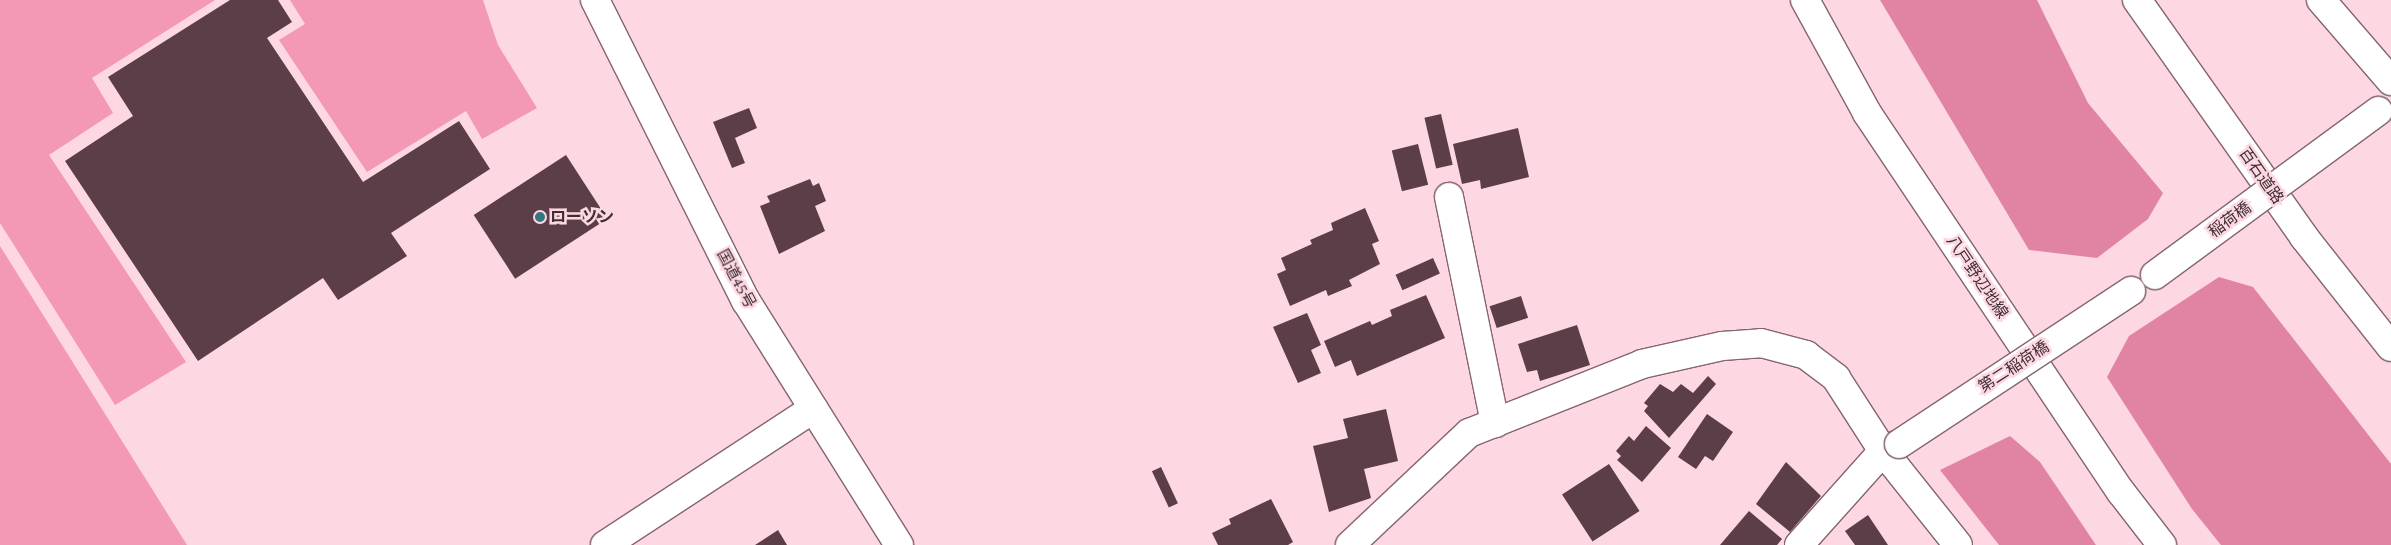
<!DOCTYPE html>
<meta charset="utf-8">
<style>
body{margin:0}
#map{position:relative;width:2391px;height:545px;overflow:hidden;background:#fdd7e2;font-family:Spectral,"Noto Sans JP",serif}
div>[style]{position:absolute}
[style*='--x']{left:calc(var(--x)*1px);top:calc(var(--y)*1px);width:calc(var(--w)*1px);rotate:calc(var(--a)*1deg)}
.green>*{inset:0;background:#f398b5}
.forest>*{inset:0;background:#e184a3}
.building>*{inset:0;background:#5b3e47;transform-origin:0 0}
.roads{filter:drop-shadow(1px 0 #85656f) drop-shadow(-1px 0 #85656f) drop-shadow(0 1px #85656f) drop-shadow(0 -1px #85656f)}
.street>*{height:28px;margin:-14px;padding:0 14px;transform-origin:14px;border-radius:14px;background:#fff}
.secondary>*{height:28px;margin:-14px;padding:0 14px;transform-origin:14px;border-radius:14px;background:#fff}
.primary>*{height:28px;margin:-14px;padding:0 14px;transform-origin:14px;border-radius:14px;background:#fff}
.highway>*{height:28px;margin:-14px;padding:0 14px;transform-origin:14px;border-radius:14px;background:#fff}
.bridges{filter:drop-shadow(1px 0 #85656f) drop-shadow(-1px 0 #85656f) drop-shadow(0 1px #85656f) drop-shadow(0 -1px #85656f)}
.street-bridge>*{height:28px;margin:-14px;padding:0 14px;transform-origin:14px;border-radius:14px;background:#fff}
.dots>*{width:14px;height:14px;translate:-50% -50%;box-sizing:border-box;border:2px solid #fdd7e2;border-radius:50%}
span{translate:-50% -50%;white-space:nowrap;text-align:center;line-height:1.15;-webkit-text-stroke:5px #fdd7e2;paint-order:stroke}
.street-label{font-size:16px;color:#3e2f33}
.poi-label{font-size:16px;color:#3e2f33;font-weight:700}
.left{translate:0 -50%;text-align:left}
</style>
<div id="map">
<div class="green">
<div style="clip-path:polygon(0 0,215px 0,92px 78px,113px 113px,49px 155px,186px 362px,115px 405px,0 223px)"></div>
<div style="clip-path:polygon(290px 0,483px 0,498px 45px,537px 108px,482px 139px,466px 111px,367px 172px,279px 40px,305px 24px)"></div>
<div style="clip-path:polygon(0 246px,187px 545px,0 545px)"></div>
</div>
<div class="forest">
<div style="clip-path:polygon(1880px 0,2037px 0,2088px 103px,2163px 193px,2148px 219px,2097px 258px,2029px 250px)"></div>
<div style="clip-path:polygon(2219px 277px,2253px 287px,2391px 464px,2391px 545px,2221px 545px,2192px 509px,2107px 377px,2129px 336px)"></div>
<div style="clip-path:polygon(2010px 436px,2040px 462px,2096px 545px,1999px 545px,1940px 470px)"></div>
</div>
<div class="building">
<div style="clip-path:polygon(230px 0,278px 0,292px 22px,267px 38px,363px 182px,459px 121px,490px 169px,391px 233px,407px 256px,338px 300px,323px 278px,198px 361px,65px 161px,133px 116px,108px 77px)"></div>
<div style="clip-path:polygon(749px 108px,757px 128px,735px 138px,745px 163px,732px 168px,713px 122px)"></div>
<div style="left:1441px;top:114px;width:52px;height:17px;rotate:77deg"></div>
<div style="clip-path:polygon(1518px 128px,1529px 177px,1481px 189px,1480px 180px,1462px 184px,1453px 144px)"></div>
<div style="left:1418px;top:144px;width:42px;height:27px;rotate:76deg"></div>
<div style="left:566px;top:155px;width:76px;height:110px;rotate:57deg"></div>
<div style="clip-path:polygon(810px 179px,813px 186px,819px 183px,826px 201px,815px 206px,825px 231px,779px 254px,760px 206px,770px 202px,767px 196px)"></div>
<div style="clip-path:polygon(1365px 208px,1379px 241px,1372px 244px,1380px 264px,1349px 280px,1352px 286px,1328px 296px,1326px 290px,1290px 306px,1277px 274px,1286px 270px,1281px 258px,1312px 244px,1310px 240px,1333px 230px,1331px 223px)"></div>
<div style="left:1433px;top:258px;width:17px;height:41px;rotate:66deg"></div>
<div style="clip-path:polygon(1426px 295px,1445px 338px,1357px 376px,1351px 360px,1335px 367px,1324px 341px,1370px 321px,1372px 325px,1392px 316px,1390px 310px)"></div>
<div style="left:1521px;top:296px;width:23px;height:33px;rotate:72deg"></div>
<div style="clip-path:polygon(1307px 313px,1321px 345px,1311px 350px,1321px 373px,1298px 383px,1273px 327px)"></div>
<div style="clip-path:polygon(1577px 325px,1590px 365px,1540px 381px,1537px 370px,1527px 372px,1518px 344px)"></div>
<div style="clip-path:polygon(1708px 376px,1716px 384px,1669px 438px,1644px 411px,1648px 406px,1644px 403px,1660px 384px,1673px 392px,1681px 384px,1693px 393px)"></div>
<div style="clip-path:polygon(1386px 409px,1398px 461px,1364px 469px,1371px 498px,1329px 512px,1313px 446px,1348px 438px,1343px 419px)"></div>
<div style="clip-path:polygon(1707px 414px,1733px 432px,1713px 461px,1705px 456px,1696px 469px,1678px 457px)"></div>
<div style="clip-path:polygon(1646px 426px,1671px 448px,1642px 482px,1617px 460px,1621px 456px,1616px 451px,1629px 436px,1634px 441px)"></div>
<div style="clip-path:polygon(1786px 462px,1821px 496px,1790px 532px,1756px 504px)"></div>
<div style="left:1609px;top:464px;width:56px;height:56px;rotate:57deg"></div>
<div style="left:1161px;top:467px;width:40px;height:10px;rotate:65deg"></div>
<div style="clip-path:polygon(1271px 499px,1293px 542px,1288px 545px,1218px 545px,1212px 533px,1231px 524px,1229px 519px)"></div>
<div style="clip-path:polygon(1749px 511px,1782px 539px,1777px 545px,1720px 545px)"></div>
<div style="clip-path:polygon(1868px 515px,1888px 545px,1855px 545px,1845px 531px)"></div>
<div style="clip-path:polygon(778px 530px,787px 545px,755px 545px)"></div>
</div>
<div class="roads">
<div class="street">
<div style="--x:2321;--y:0;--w:107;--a:49.2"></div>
<div style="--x:1449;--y:197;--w:231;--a:78.5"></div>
<div style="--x:1350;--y:545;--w:163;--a:-43.3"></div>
<div style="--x:1469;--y:433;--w:186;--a:-21.7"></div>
<div style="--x:1642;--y:364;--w:82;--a:-12.7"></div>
<div style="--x:1722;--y:346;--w:39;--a:-4"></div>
<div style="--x:1761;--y:343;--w:47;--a:14.9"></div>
<div style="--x:1806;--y:355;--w:38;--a:37"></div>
<div style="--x:1836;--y:378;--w:87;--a:57.2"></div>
<div style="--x:1883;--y:451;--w:120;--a:51.4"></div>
<div style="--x:1799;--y:545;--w:126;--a:-48.2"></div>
<div style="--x:1883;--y:451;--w:17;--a:-24"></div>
</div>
<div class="secondary">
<div style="--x:605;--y:545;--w:249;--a:-33.2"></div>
</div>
<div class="primary">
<div style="--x:1805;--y:0;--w:129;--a:61.2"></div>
<div style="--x:1867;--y:113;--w:456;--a:56.2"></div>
<div style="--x:2121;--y:492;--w:67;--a:52.3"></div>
</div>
<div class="highway">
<div style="--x:595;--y:0;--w:337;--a:63.4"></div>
<div style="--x:746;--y:301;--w:288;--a:57.9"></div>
<div style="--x:2137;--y:0;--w:290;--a:54.8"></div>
<div style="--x:2304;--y:237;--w:140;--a:51.7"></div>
</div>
</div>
<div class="bridges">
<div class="street-bridge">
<div style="--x:2155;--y:275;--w:277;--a:-36.3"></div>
<div style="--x:1899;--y:444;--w:278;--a:-33.4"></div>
</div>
</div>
<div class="dots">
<div style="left:540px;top:217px;background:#307981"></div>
</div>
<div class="street-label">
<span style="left:2261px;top:176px;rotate:55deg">百石道路</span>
<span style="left:2230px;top:220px;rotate:-36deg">稲荷橋</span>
<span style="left:1977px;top:277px;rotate:56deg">八戸野辺地線</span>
<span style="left:736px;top:279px;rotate:62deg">国道45号</span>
<span style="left:2014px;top:367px;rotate:-33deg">第二稲荷橋</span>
</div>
<div class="poi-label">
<span class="left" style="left:550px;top:217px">ローソン</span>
</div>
</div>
